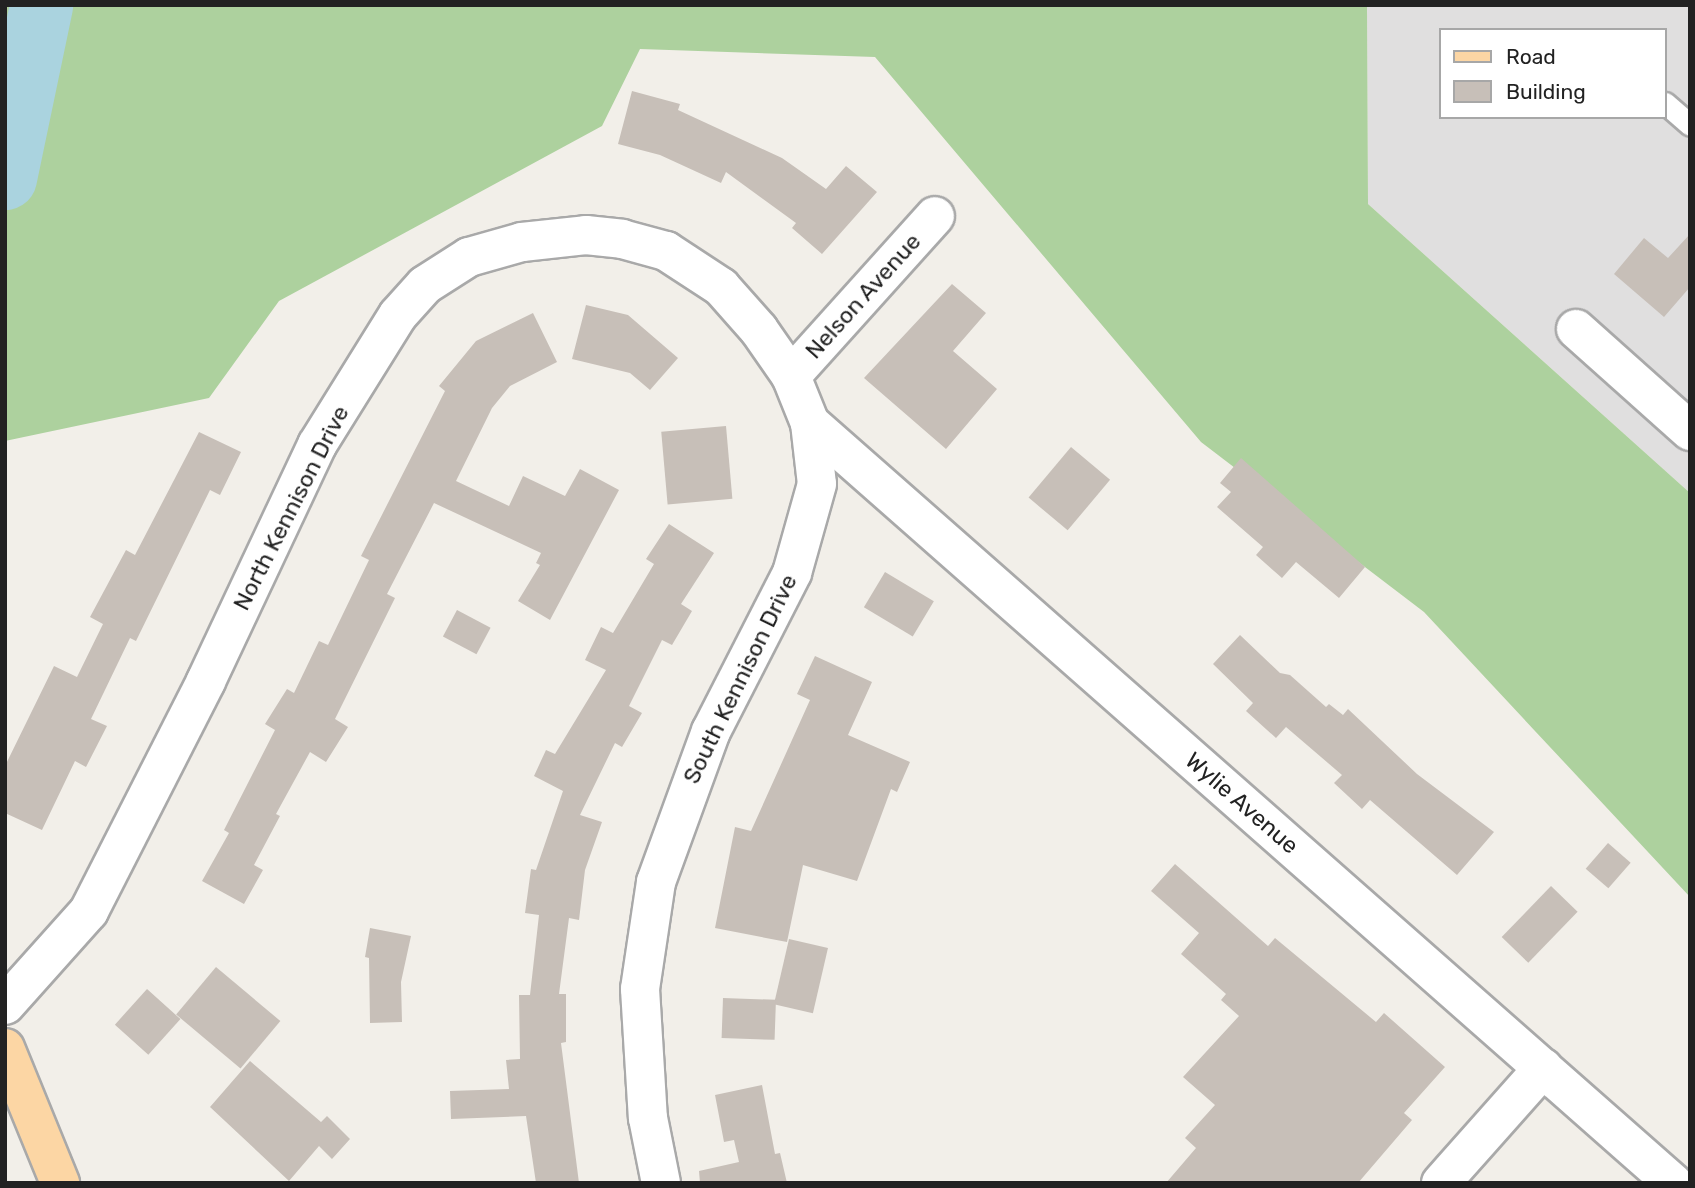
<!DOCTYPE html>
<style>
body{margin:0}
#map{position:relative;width:1695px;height:1188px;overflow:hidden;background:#f2efe9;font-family:Rubik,sans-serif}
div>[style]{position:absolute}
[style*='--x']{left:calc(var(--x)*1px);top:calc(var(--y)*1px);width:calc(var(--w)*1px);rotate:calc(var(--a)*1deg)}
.residential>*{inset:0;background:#e0dfdf}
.forest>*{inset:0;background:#add19e}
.river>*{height:63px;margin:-31.5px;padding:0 31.5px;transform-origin:31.5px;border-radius:31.5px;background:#aad3df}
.building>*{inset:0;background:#c7bfb8;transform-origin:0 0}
.roads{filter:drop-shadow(2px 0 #a9a9a9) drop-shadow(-2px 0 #a9a9a9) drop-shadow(0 2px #a9a9a9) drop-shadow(0 -2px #a9a9a9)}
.service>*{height:21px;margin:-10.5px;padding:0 10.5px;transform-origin:10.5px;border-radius:10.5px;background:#fff}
.minor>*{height:38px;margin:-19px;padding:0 19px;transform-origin:19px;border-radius:19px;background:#fff}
.primary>*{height:38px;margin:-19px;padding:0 19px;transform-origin:19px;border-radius:19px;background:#fcd6a4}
span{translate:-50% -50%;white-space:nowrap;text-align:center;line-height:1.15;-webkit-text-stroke:5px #fff;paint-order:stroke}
.street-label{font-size:23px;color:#222}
.frame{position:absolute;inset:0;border:7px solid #222;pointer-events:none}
.legend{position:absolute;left:1439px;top:28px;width:228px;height:91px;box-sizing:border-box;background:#fff;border:2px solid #a7a7a7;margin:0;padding:9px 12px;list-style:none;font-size:21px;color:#222}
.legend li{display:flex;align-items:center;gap:14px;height:35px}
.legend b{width:35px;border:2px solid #a7a7a7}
</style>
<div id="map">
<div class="residential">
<div style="clip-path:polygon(evenodd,1367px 5px,1690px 5px,1690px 493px,1368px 204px,1367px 5px,1441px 30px,1665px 30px,1665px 117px,1441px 117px,1441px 30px)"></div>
</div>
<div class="forest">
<div style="clip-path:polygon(5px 5px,1367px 5px,1368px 204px,1690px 493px,1690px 897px,1424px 612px,1201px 442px,875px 57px,640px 49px,602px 126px,279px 301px,209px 398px,5px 441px)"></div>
</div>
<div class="river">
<div style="--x:5;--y:178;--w:177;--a:-78.2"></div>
</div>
<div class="building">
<div style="clip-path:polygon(632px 91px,680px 104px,678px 110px,782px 158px,826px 189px,846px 166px,877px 192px,822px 254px,792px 228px,796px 223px,726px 172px,721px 183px,660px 155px,618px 144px)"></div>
<div style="clip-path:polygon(1690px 234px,1690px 287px,1664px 317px,1614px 274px,1644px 238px,1668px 258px)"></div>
<div style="clip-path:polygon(952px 284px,986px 313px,953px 351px,997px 389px,946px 449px,864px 378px)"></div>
<div style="clip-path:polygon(586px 305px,628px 315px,678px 358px,650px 390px,630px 373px,572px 359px)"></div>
<div style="clip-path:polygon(533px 313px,557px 362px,510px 386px,492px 408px,456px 481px,509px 506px,523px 476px,565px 496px,580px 469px,619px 490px,550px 620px,518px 601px,540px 565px,536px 563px,541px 553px,434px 503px,387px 594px,395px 598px,335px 719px,348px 727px,326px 762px,310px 752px,276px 814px,280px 816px,254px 865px,263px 870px,244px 904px,202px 881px,229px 833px,224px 830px,275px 730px,265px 724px,287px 689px,294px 693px,319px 641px,328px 645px,369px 560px,361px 556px,445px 391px,439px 386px,476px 341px)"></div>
<div style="left:726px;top:426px;width:73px;height:65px;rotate:85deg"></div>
<div style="clip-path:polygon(199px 432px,241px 452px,220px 495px,210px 490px,136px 641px,130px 638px,91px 719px,107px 726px,86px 767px,75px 761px,42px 830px,5px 813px,5px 766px,54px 666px,77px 677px,103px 624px,90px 617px,126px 550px,135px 555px)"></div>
<div style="left:1071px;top:447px;width:51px;height:66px;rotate:40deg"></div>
<div style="clip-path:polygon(1241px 458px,1365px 567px,1339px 598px,1296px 562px,1282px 578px,1256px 555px,1263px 547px,1217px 507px,1231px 492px,1220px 483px)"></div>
<div style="clip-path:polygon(669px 524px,714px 553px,681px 604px,692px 611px,672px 645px,662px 640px,629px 706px,642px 713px,622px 747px,615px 743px,580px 815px,602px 822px,585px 870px,579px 920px,569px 918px,559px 994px,566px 994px,566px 1042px,561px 1043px,579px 1183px,536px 1183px,526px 1116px,451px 1119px,450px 1091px,509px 1089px,506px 1060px,520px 1059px,519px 995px,530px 995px,539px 915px,525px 913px,531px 869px,536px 870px,563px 791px,534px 776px,546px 750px,555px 754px,606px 670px,585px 660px,601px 627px,613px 633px,654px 564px,646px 559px)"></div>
<div style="left:885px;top:572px;width:57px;height:41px;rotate:31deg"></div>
<div style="left:457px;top:610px;width:38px;height:30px;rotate:28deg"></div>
<div style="clip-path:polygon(1240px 635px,1280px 673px,1290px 675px,1326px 707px,1329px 704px,1343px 715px,1348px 709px,1417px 774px,1494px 832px,1457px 875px,1370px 800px,1362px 809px,1334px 783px,1342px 775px,1286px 727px,1276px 738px,1246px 711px,1253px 703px,1213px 664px)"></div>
<div style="clip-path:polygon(815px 656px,872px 682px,848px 735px,910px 762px,897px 792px,891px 789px,857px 881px,803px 865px,787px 942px,715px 928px,735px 827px,751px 831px,810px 700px,797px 694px)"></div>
<div style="left:1608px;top:843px;width:30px;height:34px;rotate:41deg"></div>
<div style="clip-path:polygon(1175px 864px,1268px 946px,1275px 938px,1376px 1022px,1384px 1013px,1445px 1067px,1404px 1113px,1412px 1120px,1358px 1183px,1166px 1183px,1196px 1148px,1185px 1138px,1215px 1105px,1183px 1077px,1239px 1016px,1221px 1000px,1226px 994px,1181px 954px,1199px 933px,1151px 891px)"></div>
<div style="left:1551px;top:886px;width:37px;height:71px;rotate:44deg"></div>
<div style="clip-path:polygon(370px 928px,411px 936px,401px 982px,402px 1022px,370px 1023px,369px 958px,365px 957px)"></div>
<div style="left:789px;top:939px;width:40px;height:67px;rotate:13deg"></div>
<div style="left:216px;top:967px;width:84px;height:62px;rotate:40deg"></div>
<div style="left:147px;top:989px;width:45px;height:48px;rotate:42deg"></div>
<div style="left:723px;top:998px;width:53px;height:40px;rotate:2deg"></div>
<div style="clip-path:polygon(250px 1061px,321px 1122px,327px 1116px,350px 1139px,332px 1159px,319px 1146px,289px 1181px,210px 1107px)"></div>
<div style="clip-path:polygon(762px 1085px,775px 1154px,780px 1153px,787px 1183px,700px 1183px,699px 1171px,739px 1162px,734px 1140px,724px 1142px,715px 1095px)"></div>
</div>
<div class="roads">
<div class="service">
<div style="--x:1665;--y:103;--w:33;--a:41"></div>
</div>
<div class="minor">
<div style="--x:1576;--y:329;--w:153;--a:41.8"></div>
<div style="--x:791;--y:376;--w:215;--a:-48"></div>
<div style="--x:810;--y:423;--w:1150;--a:41.37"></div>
<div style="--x:5;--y:1005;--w:126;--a:-48.2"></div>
<div style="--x:89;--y:911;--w:258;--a:-63"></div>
<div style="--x:206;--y:681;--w:261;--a:-64.8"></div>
<div style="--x:317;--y:445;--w:153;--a:-58.1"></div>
<div style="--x:398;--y:315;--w:40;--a:-48"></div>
<div style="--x:425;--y:285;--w:52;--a:-32.5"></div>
<div style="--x:469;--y:257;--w:55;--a:-15.8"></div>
<div style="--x:522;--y:242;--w:64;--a:-6.2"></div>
<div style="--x:586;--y:235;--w:36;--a:6"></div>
<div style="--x:622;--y:239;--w:46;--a:15.3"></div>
<div style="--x:666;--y:251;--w:66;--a:33.2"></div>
<div style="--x:721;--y:287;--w:57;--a:48.5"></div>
<div style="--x:759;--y:330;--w:56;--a:55.2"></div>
<div style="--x:791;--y:376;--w:51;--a:68"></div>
<div style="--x:810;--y:423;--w:61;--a:83.5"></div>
<div style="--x:817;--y:484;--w:92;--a:105.7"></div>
<div style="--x:792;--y:573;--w:178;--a:117.1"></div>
<div style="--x:711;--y:731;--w:161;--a:110"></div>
<div style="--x:656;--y:882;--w:108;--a:98.5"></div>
<div style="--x:640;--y:989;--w:129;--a:86.5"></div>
<div style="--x:648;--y:1118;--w:66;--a:78.7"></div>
<div style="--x:1441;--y:1183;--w:154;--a:-48.4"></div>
</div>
<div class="primary">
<div style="--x:5;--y:1048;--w:146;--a:67.8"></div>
</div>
</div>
<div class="street-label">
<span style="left:863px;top:296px;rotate:-48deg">Nelson Avenue</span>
<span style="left:291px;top:508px;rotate:-63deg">North Kennison Drive</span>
<span style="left:740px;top:679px;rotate:-64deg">South Kennison Drive</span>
<span style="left:1242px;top:803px;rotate:41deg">Wylie Avenue</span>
</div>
<div class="frame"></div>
<ul class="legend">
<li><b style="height:9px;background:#fcd6a4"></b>Road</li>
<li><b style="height:19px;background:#c7bfb8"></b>Building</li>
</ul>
</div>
